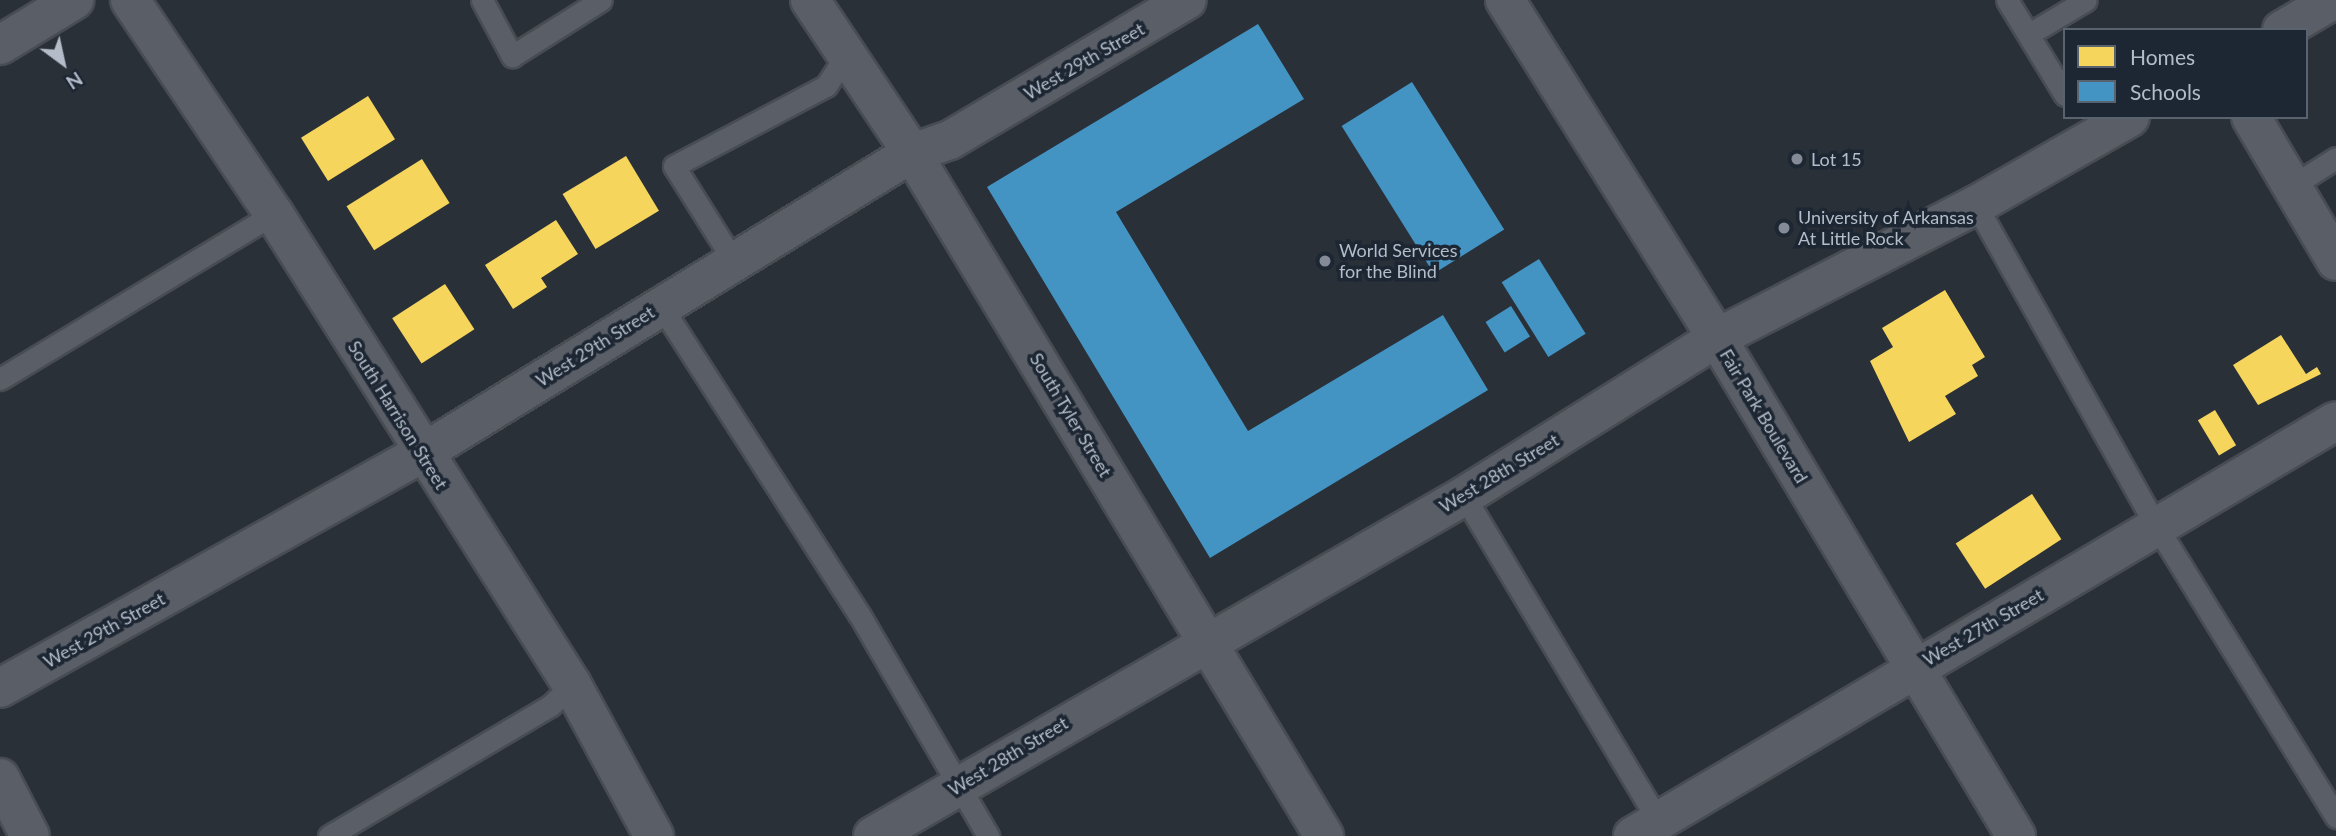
<!DOCTYPE html>
<style>
body{margin:0}
#map{position:relative;width:2336px;height:836px;overflow:hidden;background:#2a3038;font-family:Lato,sans-serif}
div>[style]{position:absolute}
[style*='--x']{left:calc(var(--x)*1px);top:calc(var(--y)*1px);width:calc(var(--w)*1px);rotate:calc(var(--a)*1deg)}
.homes>*{inset:0;background:#f6d55c;transform-origin:0 0}
.schools>*{inset:0;background:#4393c3;transform-origin:0 0}
.roads{filter:drop-shadow(2px 0 #484c53) drop-shadow(-2px 0 #484c53) drop-shadow(0 2px #484c53) drop-shadow(0 -2px #484c53)}
.service>*{height:21px;margin:-10.5px;padding:0 10.5px;transform-origin:10.5px;border-radius:10.5px;background:#5a5e66}
.minor>*{height:38px;margin:-19px;padding:0 19px;transform-origin:19px;border-radius:19px;background:#5a5e66}
.tertiary>*{height:38px;margin:-19px;padding:0 19px;transform-origin:19px;border-radius:19px;background:#5a5e66}
.dots>*{width:19px;height:19px;translate:-50% -50%;box-sizing:border-box;border:4px solid #1d2633;border-radius:50%}
span{translate:-50% -50%;white-space:nowrap;text-align:center;line-height:1.15;-webkit-text-stroke:7px #1d2633;paint-order:stroke}
.street-label{font-size:18px;color:#b4bcc9}
.poi-label{font-size:18px;color:#b4bcc9}
.left{translate:0 -50%;text-align:left}
.legend{position:absolute;left:2063px;top:28px;width:245px;height:91px;box-sizing:border-box;background:#1d2633;border:2px solid #59626f;margin:0;padding:9px 12px;list-style:none;font-size:21px;color:#b4bcc9}
.legend li{display:flex;align-items:center;gap:14px;height:35px}
.legend b{width:35px;border:2px solid #59626f}
.north{position:absolute;left:28px;top:28px;width:70px;height:70px;-webkit-text-stroke:5px #1d2633;paint-order:stroke;rotate:147deg;font-size:19px;font-weight:700;line-height:28px;text-align:center;color:#b4bcc9}
.north::after{content:'';display:block;margin:auto;width:24px;height:32px;background:#b4bcc9;clip-path:polygon(50% 0,100% 100%,50% 72%,0 100%)}
</style>
<div id="map">
<div class="homes">
<div style="left:368px;top:96px;width:51px;height:79px;rotate:58deg"></div>
<div style="left:626px;top:156px;width:64px;height:74px;rotate:59deg"></div>
<div style="left:422px;top:159px;width:52px;height:89px;rotate:58deg"></div>
<div style="clip-path:polygon(556px 220px,578px 254px,541px 278px,547px 287px,513px 309px,485px 265px)"></div>
<div style="left:445px;top:284px;width:54px;height:63px;rotate:57deg"></div>
<div style="clip-path:polygon(1945px 290px,1985px 357px,1972px 365px,1978px 376px,1945px 396px,1956px 414px,1909px 442px,1870px 361px,1893px 347px,1882px 328px)"></div>
<div style="clip-path:polygon(2281px 335px,2306px 374px,2317px 367px,2321px 374px,2258px 405px,2233px 365px)"></div>
<div style="left:2215px;top:410px;width:41px;height:20px;rotate:59deg"></div>
<div style="left:2032px;top:494px;width:54px;height:91px;rotate:57deg"></div>
</div>
<div class="schools">
<div style="clip-path:polygon(1258px 24px,1304px 99px,1116px 212px,1248px 431px,1443px 315px,1488px 390px,1210px 558px,987px 187px)"></div>
<div style="left:1412px;top:82px;width:174px;height:83px;rotate:58deg"></div>
<div style="left:1539px;top:259px;width:88px;height:44px;rotate:58deg"></div>
<div style="left:1511px;top:306px;width:36px;height:30px;rotate:58deg"></div>
</div>
<div class="roads">
<div class="service">
<div style="--x:482;--y:0;--w:64;--a:61.8"></div>
<div style="--x:512;--y:56;--w:105;--a:-32.2"></div>
<div style="--x:2007;--y:0;--w:111;--a:58.6"></div>
<div style="--x:2029;--y:34;--w:66;--a:-30.8"></div>
<div style="--x:2292;--y:186;--w:52;--a:-32.5"></div>
<div style="--x:1976;--y:205;--w:369;--a:60.7"></div>
<div style="--x:2157;--y:527;--w:341;--a:58.3"></div>
<div style="--x:733;--y:260;--w:111;--a:-122.1"></div>
<div style="--x:674;--y:166;--w:172;--a:-27.8"></div>
<div style="--x:826;--y:86;--w:35;--a:-57"></div>
<div style="--x:666;--y:302;--w:18;--a:77"></div>
<div style="--x:670;--y:320;--w:350;--a:57.3"></div>
<div style="--x:859;--y:614;--w:257;--a:59.8"></div>
<div style="--x:0;--y:379;--w:320;--a:-31.1"></div>
<div style="--x:1464;--y:496;--w:387;--a:59.1"></div>
<div style="--x:329;--y:836;--w:256;--a:-30.5"></div>
<div style="--x:550;--y:706;--w:30;--a:-44"></div>
</div>
<div class="minor">
<div style="--x:130;--y:0;--w:258;--a:56.1"></div>
<div style="--x:274;--y:214;--w:557;--a:57.68"></div>
<div style="--x:572;--y:685;--w:172;--a:61.5"></div>
<div style="--x:810;--y:0;--w:184;--a:56.3"></div>
<div style="--x:912;--y:153;--w:798;--a:58.9"></div>
<div style="--x:0;--y:45;--w:87;--a:-31.3"></div>
<div style="--x:2251;--y:117;--w:167;--a:59.4"></div>
<div style="--x:0;--y:778;--w:65;--a:62.7"></div>
<div style="--x:873;--y:836;--w:682;--a:-29.91"></div>
<div style="--x:1464;--y:496;--w:298;--a:-32"></div>
<div style="--x:1633;--y:836;--w:816;--a:-30.55"></div>
</div>
<div class="tertiary">
<div style="--x:1505;--y:0;--w:399;--a:57.9"></div>
<div style="--x:1717;--y:338;--w:581;--a:59.02"></div>
<div style="--x:2282;--y:30;--w:59;--a:-30.5"></div>
<div style="--x:1717;--y:338;--w:291;--a:-27.2"></div>
<div style="--x:1976;--y:205;--w:177;--a:-29.7"></div>
<div style="--x:0;--y:688;--w:482;--a:-29.1"></div>
<div style="--x:421;--y:454;--w:576;--a:-31.51"></div>
<div style="--x:912;--y:153;--w:40;--a:-18.9"></div>
<div style="--x:950;--y:140;--w:275;--a:-30.6"></div>
</div>
</div>
<div class="dots">
<div style="left:1797px;top:159px;background:#848b96"></div>
<div style="left:1784px;top:228px;background:#848b96"></div>
<div style="left:1325px;top:261px;background:#848b96"></div>
</div>
<div class="street-label">
<span style="left:1084px;top:61px;rotate:-30deg">West 29th Street</span>
<span style="left:595px;top:346px;rotate:-32deg">West 29th Street</span>
<span style="left:398px;top:415px;rotate:58deg">South Harrison Street</span>
<span style="left:1071px;top:415px;rotate:59deg">South Tyler Street</span>
<span style="left:1764px;top:416px;rotate:59deg">Fair Park Boulevard</span>
<span style="left:1499px;top:473px;rotate:-31deg">West 28th Street</span>
<span style="left:1983px;top:627px;rotate:-30deg">West 27th Street</span>
<span style="left:104px;top:630px;rotate:-29deg">West 29th Street</span>
<span style="left:1008px;top:756px;rotate:-31deg">West 28th Street</span>
</div>
<div class="poi-label">
<span class="left" style="left:1811px;top:159px">Lot 15</span>
<span class="left" style="left:1798px;top:228px">University of Arkansas<br>At Little Rock</span>
<span class="left" style="left:1339px;top:261px">World Services<br>for the Blind</span>
</div>
<ul class="legend">
<li><b style="height:19px;background:#f6d55c"></b>Homes</li>
<li><b style="height:19px;background:#4393c3"></b>Schools</li>
</ul>
<div class="north">N</div>
</div>
